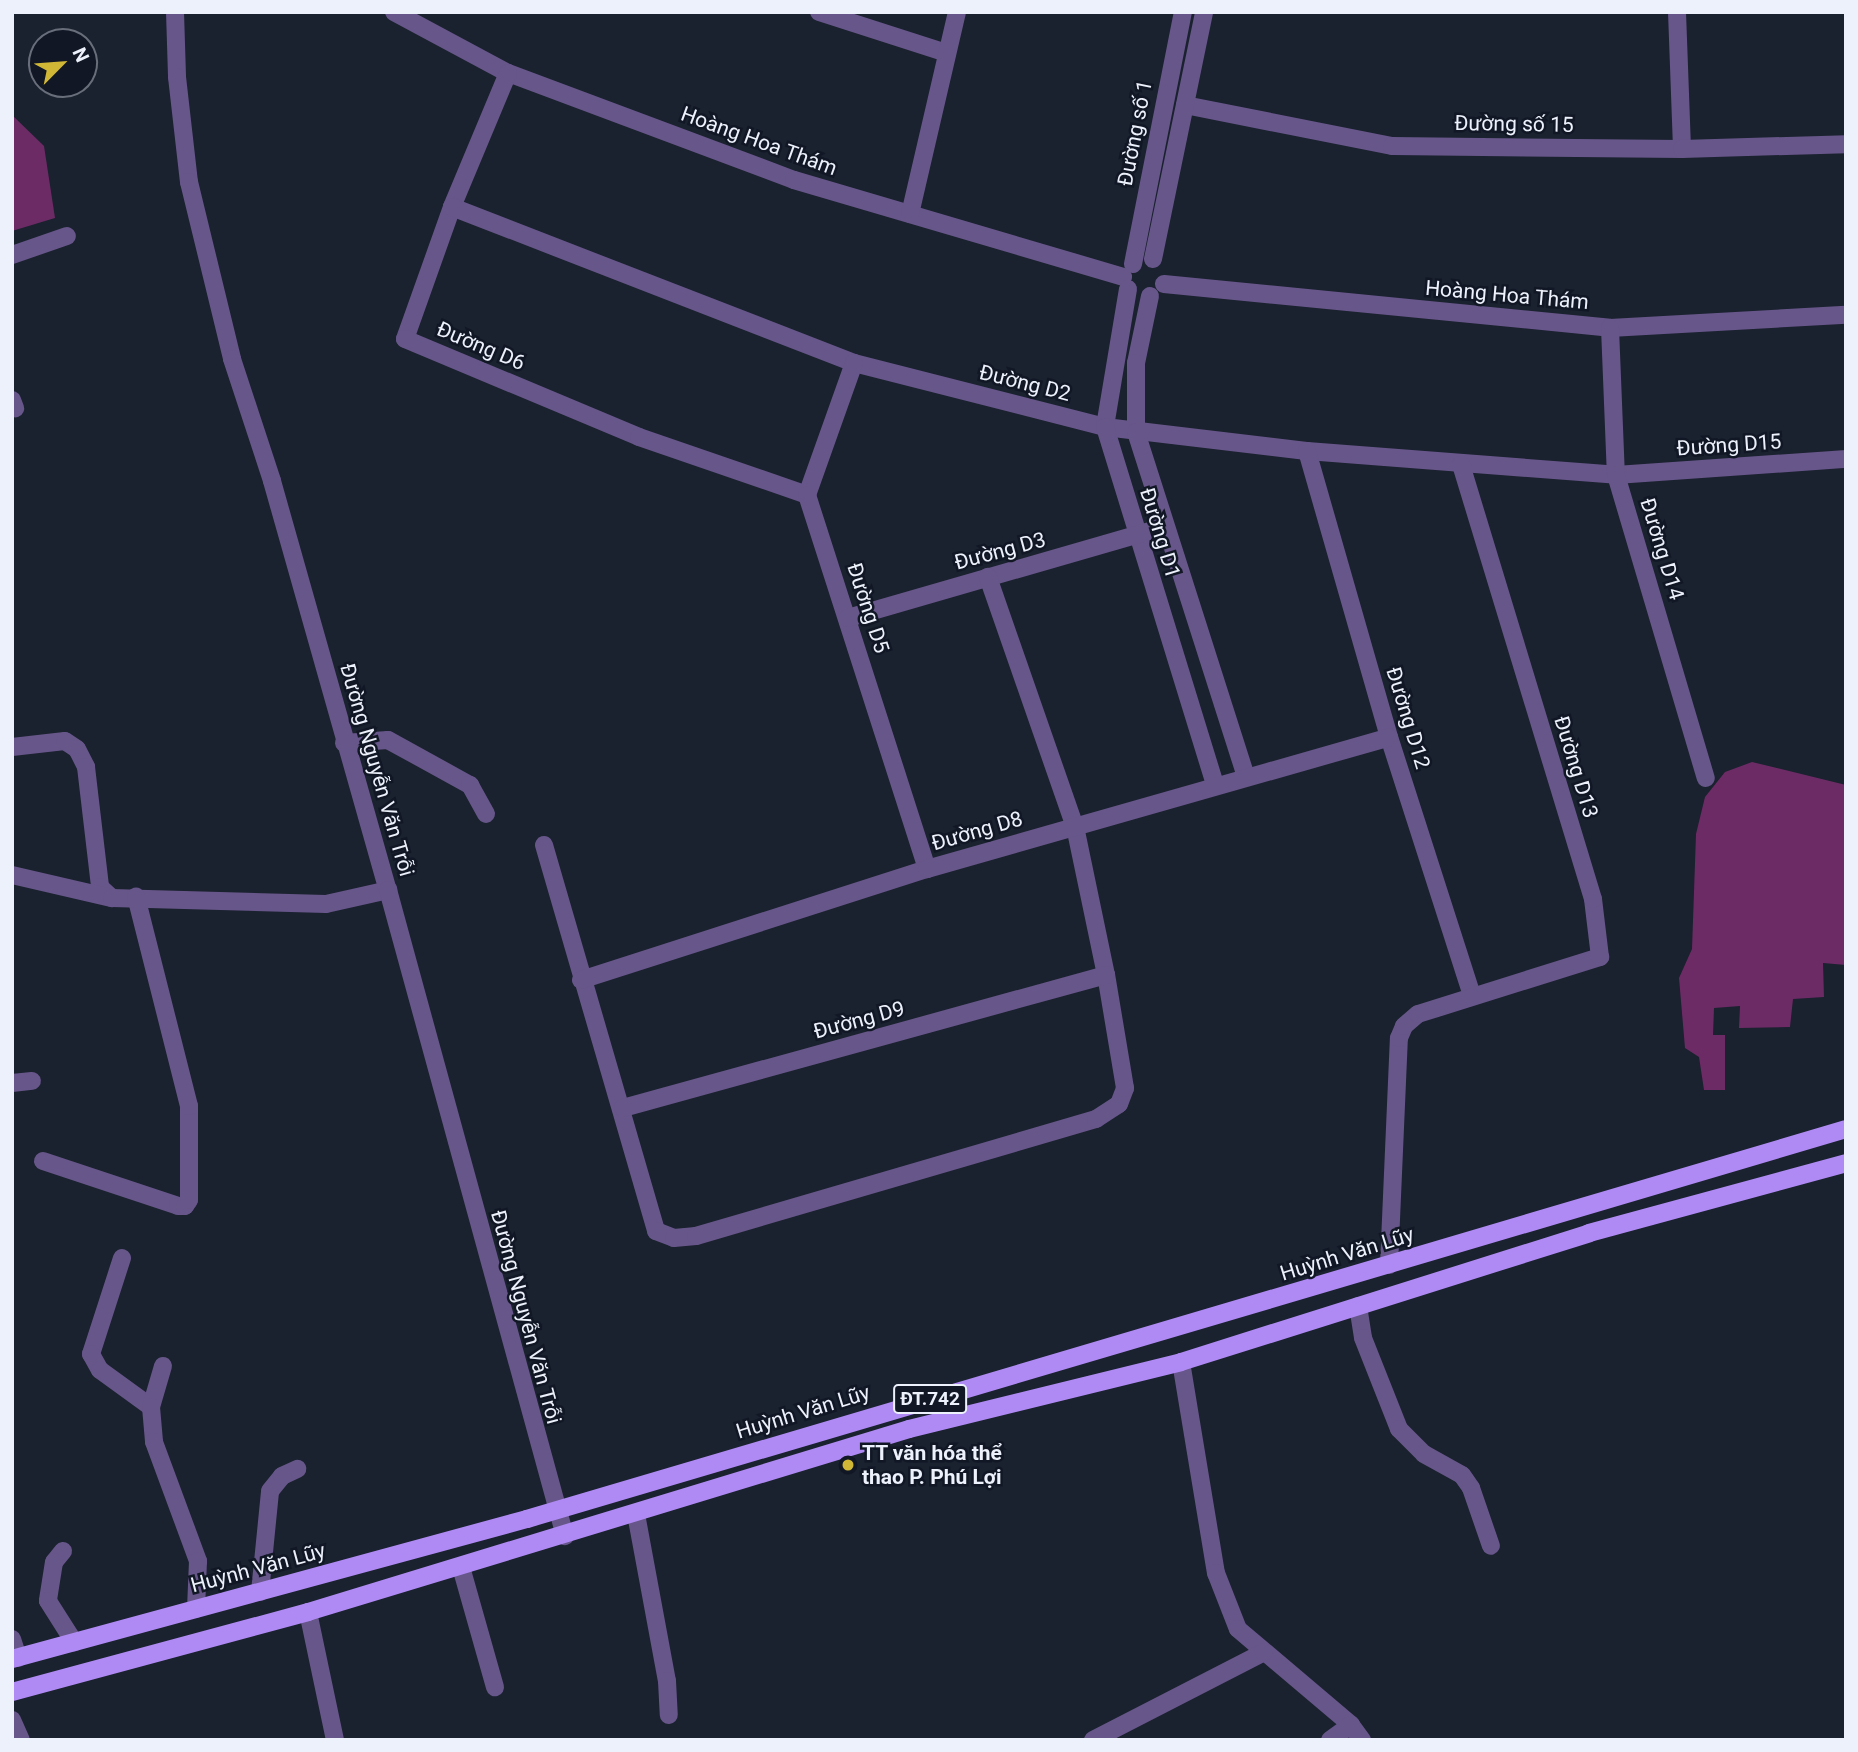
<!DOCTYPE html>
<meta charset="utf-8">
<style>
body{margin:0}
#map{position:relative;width:1858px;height:1752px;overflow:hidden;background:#1a212f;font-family:Roboto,sans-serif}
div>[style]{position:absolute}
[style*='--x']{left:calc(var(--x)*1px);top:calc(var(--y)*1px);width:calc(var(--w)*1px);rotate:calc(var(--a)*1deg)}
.green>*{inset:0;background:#6c2b65}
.minor>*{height:18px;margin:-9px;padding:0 9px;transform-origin:9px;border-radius:9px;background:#675689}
.tertiary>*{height:18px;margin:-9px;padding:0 9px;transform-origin:9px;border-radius:9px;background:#675689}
.primary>*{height:18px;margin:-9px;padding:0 9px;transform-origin:9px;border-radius:9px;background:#af8af4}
.dots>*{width:19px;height:19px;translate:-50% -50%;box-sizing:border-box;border:4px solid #111725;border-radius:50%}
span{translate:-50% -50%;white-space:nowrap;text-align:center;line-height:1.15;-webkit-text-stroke:5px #111725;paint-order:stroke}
.shield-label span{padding:2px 5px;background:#111725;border:2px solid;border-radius:5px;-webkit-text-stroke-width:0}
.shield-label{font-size:19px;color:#ecf1fb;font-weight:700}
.street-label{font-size:21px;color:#ecf1fb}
.poi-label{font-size:21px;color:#ecf1fb;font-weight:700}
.left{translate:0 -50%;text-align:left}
.frame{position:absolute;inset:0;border:14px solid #ecf1fb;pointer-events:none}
.north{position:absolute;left:28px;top:28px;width:70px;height:70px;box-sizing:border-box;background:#111725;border:2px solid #696e7b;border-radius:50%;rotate:65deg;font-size:19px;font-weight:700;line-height:28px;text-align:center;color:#ecf1fb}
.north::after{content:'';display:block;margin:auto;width:24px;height:32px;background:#d0b736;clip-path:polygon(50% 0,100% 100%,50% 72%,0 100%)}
</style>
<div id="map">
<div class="green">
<div style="clip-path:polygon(12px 115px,44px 146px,55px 218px,12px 231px)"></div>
<div style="clip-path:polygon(1752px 762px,1846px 785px,1846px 965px,1823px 963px,1824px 997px,1793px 999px,1790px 1027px,1739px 1028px,1740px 1006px,1714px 1008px,1713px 1035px,1725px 1035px,1725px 1090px,1704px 1090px,1699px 1057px,1685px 1048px,1679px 978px,1692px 949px,1696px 834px,1705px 797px,1725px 772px)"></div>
</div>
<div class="minor">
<div style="--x:394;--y:12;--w:129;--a:28.2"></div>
<div style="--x:508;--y:73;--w:305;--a:20.5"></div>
<div style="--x:794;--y:180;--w:343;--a:16.4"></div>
<div style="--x:819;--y:12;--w:134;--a:17.8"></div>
<div style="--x:1677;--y:12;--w:137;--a:87.9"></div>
<div style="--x:508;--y:73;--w:145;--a:112.7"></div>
<div style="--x:452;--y:207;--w:140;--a:109.6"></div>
<div style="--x:405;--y:339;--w:254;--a:22.7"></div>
<div style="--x:639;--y:437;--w:178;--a:19"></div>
<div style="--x:1185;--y:105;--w:211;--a:11.2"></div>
<div style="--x:1392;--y:146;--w:290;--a:0.6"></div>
<div style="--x:1682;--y:149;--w:164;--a:-1.7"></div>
<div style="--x:452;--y:207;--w:431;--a:21.2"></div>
<div style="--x:854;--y:363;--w:259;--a:14.3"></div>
<div style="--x:1105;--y:427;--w:203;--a:6.8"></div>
<div style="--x:1307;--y:451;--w:310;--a:4.4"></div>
<div style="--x:1616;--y:475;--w:231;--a:-4"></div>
<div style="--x:910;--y:214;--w:207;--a:-76.9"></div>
<div style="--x:12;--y:255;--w:58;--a:-19.1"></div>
<div style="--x:1153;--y:259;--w:252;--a:-78.3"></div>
<div style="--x:1133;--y:264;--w:257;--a:-78.8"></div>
<div style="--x:1164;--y:284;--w:448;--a:5.6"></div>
<div style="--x:1610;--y:328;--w:236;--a:-3.2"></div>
<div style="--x:1128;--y:289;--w:140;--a:99.5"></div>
<div style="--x:1105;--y:427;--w:374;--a:72.9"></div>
<div style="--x:1150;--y:296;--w:68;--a:101.8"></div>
<div style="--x:1136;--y:363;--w:69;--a:90"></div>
<div style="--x:1136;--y:432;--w:361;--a:72.3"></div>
<div style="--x:1610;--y:328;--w:147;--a:87.7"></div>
<div style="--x:1616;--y:475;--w:316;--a:73.5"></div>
<div style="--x:854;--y:363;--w:140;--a:109.6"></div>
<div style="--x:807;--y:495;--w:393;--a:72.2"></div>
<div style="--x:12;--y:400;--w:9;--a:69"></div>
<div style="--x:1307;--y:451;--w:298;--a:74"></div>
<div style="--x:1389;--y:737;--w:272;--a:72.2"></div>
<div style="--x:848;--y:618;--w:328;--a:-16.1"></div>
<div style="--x:344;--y:743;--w:44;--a:-3.9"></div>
<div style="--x:388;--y:740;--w:94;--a:28.8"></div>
<div style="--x:470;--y:785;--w:33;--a:61"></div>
<div style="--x:12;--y:747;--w:53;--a:-6.5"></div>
<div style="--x:65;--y:741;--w:14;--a:34"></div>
<div style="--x:77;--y:749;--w:20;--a:63"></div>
<div style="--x:86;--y:767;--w:121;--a:83.3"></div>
<div style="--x:100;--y:887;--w:16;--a:43"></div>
<div style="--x:544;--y:845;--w:402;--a:73.8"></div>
<div style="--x:656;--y:1231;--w:19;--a:21"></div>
<div style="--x:674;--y:1238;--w:22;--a:-5"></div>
<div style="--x:696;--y:1236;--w:417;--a:-16.3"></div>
<div style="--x:1096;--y:1119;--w:27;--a:-33"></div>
<div style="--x:1119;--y:1104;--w:17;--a:-69"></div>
<div style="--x:1125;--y:1088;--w:115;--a:-99.5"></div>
<div style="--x:1106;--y:975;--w:151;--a:-101.8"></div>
<div style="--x:1075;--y:827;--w:265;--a:-109.2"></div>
<div style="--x:12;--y:875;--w:103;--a:13"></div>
<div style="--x:112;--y:898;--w:214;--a:1.6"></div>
<div style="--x:326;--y:904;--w:64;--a:-12.7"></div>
<div style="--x:581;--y:980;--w:363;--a:-17.8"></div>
<div style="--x:927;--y:869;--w:480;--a:-15.9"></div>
<div style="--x:12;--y:1083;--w:20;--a:-6"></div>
<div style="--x:623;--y:1108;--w:501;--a:-15.4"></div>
<div style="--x:43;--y:1161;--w:142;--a:18.4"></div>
<div style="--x:178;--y:1206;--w:7;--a:0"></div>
<div style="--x:185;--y:1206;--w:7;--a:-56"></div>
<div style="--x:189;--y:1200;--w:94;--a:-90"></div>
<div style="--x:189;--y:1106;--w:216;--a:-104.2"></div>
<div style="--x:122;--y:1258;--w:101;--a:107.9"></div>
<div style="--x:91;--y:1354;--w:18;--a:61"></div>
<div style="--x:100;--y:1370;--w:63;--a:36"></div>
<div style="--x:1389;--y:1265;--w:227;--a:-87.5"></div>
<div style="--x:1399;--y:1038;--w:13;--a:-67"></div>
<div style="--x:1404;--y:1026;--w:18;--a:-41"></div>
<div style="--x:1418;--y:1014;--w:191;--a:-17.4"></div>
<div style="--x:1600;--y:957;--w:58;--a:-96.9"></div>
<div style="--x:1593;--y:899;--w:454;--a:-106.9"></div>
<div style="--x:1358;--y:1306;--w:32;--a:81"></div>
<div style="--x:1363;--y:1338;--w:98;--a:68.4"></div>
<div style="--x:1399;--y:1429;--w:35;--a:45"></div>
<div style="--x:1424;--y:1454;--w:43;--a:28.9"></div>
<div style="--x:1462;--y:1475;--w:16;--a:55"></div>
<div style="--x:1471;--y:1488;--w:61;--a:71"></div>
<div style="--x:1181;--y:1362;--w:214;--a:80.6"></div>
<div style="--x:1216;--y:1573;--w:60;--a:68.6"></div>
<div style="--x:1238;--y:1629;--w:148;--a:40.3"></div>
<div style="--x:1351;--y:1725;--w:19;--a:54"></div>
<div style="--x:163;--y:1366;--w:43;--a:106.3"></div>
<div style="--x:151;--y:1407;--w:35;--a:85"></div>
<div style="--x:154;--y:1442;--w:127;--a:69.7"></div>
<div style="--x:198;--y:1561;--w:48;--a:92.4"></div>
<div style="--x:636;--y:1514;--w:170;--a:79.5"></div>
<div style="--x:667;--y:1681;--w:34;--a:87"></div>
<div style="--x:63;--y:1551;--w:14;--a:129"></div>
<div style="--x:54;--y:1562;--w:39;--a:99"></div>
<div style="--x:48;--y:1601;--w:49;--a:57.6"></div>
<div style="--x:461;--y:1567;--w:125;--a:74.2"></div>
<div style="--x:260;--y:1592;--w:101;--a:-84.3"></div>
<div style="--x:270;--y:1491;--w:19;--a:-51"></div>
<div style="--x:282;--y:1476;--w:17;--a:-25"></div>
<div style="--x:308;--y:1612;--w:131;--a:78.1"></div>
<div style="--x:12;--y:1639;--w:20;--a:72"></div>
<div style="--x:12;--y:1720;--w:22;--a:66"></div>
<div style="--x:1093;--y:1740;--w:192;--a:-27.2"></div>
<div style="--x:1330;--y:1740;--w:26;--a:-36"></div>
</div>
<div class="tertiary">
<div style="--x:175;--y:12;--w:65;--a:88.2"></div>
<div style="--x:177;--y:77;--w:106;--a:83.5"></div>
<div style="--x:189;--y:182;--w:182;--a:76.3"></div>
<div style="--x:232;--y:359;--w:128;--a:71.8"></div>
<div style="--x:272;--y:481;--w:425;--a:74.2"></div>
<div style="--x:388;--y:890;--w:670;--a:74.68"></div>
</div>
<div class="primary">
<div style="--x:12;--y:1659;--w:534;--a:-15.21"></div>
<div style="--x:527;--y:1519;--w:1375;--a:-16.47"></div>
<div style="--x:12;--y:1692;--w:307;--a:-15.1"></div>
<div style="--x:308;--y:1612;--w:628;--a:-16.94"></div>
<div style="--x:909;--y:1429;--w:280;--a:-13.8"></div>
<div style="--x:1181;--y:1362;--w:428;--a:-17.5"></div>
<div style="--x:1589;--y:1233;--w:266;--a:-15.2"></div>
</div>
<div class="dots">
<div style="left:848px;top:1465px;background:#d0b736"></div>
</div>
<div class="shield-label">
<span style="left:930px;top:1399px">ĐT.742</span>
</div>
<div class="street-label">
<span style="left:1514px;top:124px;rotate:1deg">Đường số 15</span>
<span style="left:1135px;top:133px;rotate:-79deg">Đường số 1</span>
<span style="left:759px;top:141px;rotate:20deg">Hoàng Hoa Thám</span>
<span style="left:1507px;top:295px;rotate:5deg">Hoàng Hoa Thám</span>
<span style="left:481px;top:346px;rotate:23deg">Đường D6</span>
<span style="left:1025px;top:383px;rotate:14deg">Đường D2</span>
<span style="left:1729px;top:445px;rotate:-4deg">Đường D15</span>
<span style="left:1160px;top:533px;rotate:73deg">Đường D1</span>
<span style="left:1662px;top:549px;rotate:73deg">Đường D14</span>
<span style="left:1000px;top:551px;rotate:-15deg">Đường D3</span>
<span style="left:868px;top:608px;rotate:72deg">Đường D5</span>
<span style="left:1408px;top:718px;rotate:73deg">Đường D12</span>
<span style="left:1576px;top:767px;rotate:73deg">Đường D13</span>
<span style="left:377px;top:770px;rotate:74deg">Đường Nguyễn Văn Trỗi</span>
<span style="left:977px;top:831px;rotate:-16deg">Đường D8</span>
<span style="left:859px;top:1020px;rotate:-15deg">Đường D9</span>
<span style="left:1347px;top:1254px;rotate:-17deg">Huỳnh Văn Lũy</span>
<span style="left:526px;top:1317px;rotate:75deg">Đường Nguyễn Văn Trỗi</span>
<span style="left:803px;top:1412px;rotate:-17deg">Huỳnh Văn Lũy</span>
<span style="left:258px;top:1568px;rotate:-15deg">Huỳnh Văn Lũy</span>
</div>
<div class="poi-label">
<span class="left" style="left:862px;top:1465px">TT văn hóa thể<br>thao P. Phú Lợi</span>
</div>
<div class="frame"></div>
<div class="north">N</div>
</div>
